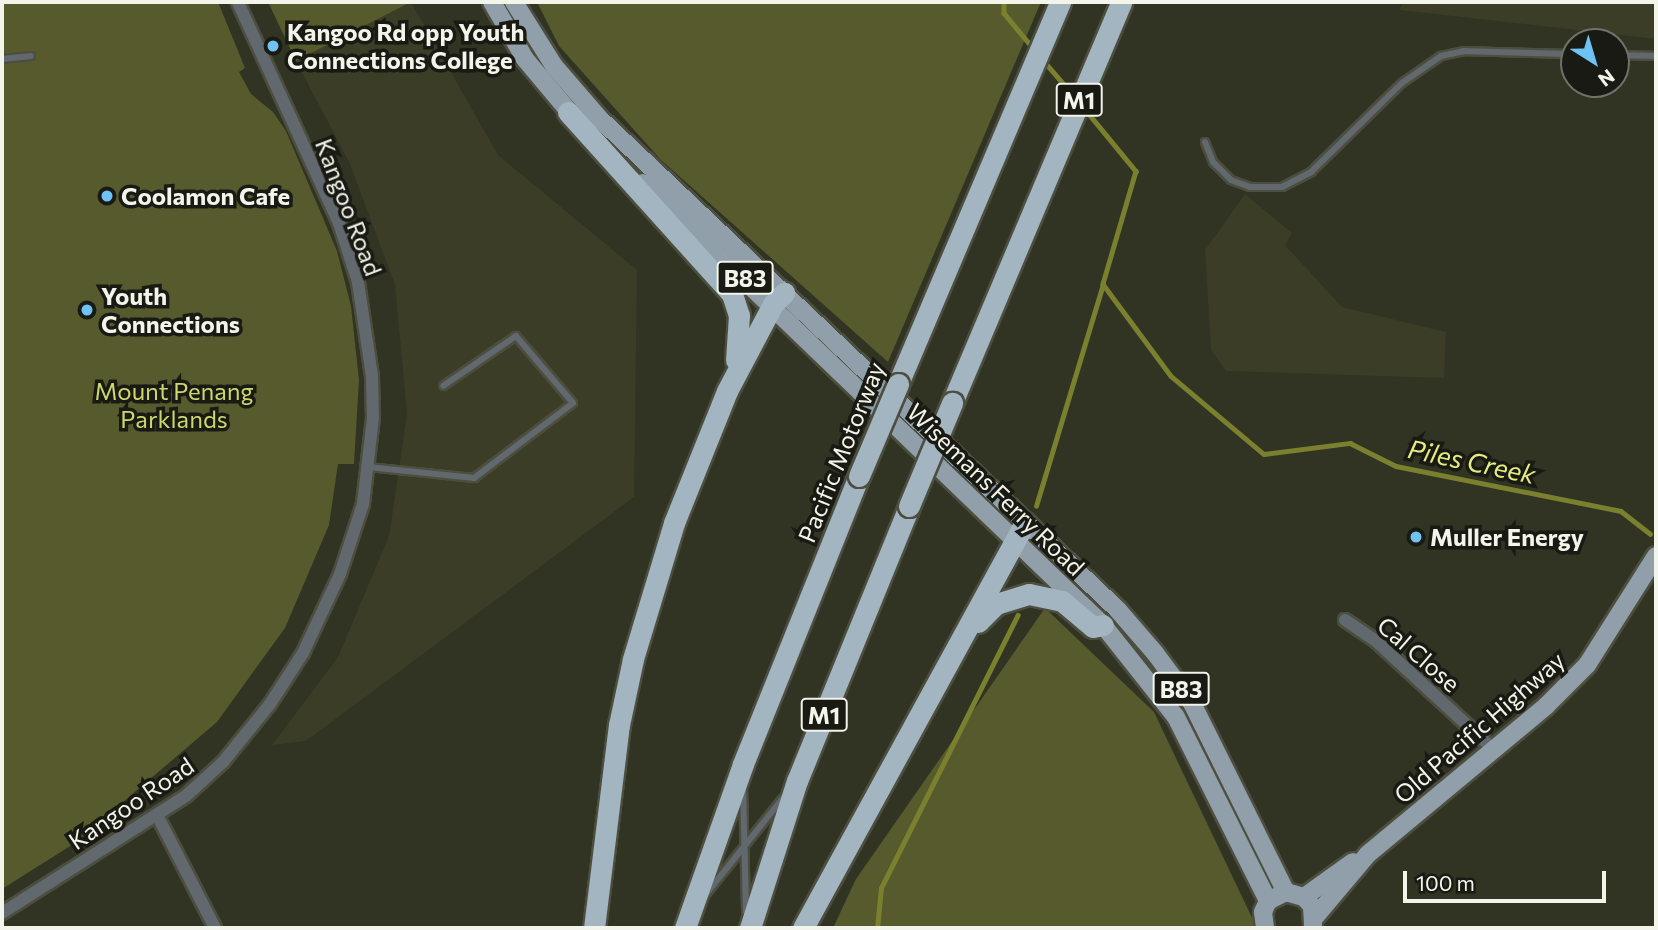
<!DOCTYPE html>
<style>
body{margin:0}
#map{position:relative;width:1658px;height:930px;overflow:hidden;background:#313323;font-family:Commissioner,sans-serif}
div>[style]{position:absolute}
[style*='--x']{left:calc(var(--x)*1px);top:calc(var(--y)*1px);width:calc(var(--w)*1px);rotate:calc(var(--a)*1deg)}
.built>*{inset:0;background:#3b3d27}
.green>*{inset:0;background:#565a2c}
.stream>*{height:4.5px;margin:-2.25px;padding:0 2.25px;transform-origin:2.25px;border-radius:2.25px;background:#7b802f}
.roads{filter:drop-shadow(2px 0 #4c4e3f) drop-shadow(-2px 0 #4c4e3f) drop-shadow(0 2px #4c4e3f) drop-shadow(0 -2px #4c4e3f)}
.lane>*{height:6px;margin:-3px;padding:0 3px;transform-origin:3px;border-radius:3px;background:#62696e}
.street>*{height:12px;margin:-6px;padding:0 6px;transform-origin:6px;border-radius:6px;background:#62696e}
.primary>*{height:18px;margin:-9px;padding:0 9px;transform-origin:9px;border-radius:9px;background:#909fa9}
.highway>*{height:21px;margin:-10.5px;padding:0 10.5px;transform-origin:10.5px;border-radius:10.5px;background:#a3b5c1}
.bridges{filter:drop-shadow(2px 0 #4c4e3f) drop-shadow(-2px 0 #4c4e3f) drop-shadow(0 2px #4c4e3f) drop-shadow(0 -2px #4c4e3f)}
.highway-bridge>*{height:21px;margin:-10.5px;padding:0 10.5px;transform-origin:10.5px;border-radius:10.5px;background:#a3b5c1}
.dots>*{width:19px;height:19px;translate:-50% -50%;box-sizing:border-box;border:4px solid #191a13;border-radius:50%}
span{translate:-50% -50%;white-space:nowrap;text-align:center;line-height:1.15;-webkit-text-stroke:7px #191a13;paint-order:stroke}
.shield-label span{padding:2px 5px;background:#191a13;border:2px solid;border-radius:5px;-webkit-text-stroke-width:0}
.shield-label{font-size:23px;color:#f3f4ea;font-weight:700}
.poi-label{font-size:24px;color:#f3f4ea;font-weight:700}
.left{translate:0 -50%;text-align:left}
.street-label{font-size:24px;color:#f3f4ea}
.park-label{font-size:24px;color:#d0d76a}
.water-label{font-size:26px;color:#e5ed7f;font-style:italic}
.frame{position:absolute;inset:0;border:4px solid #f3f4ea;pointer-events:none}
.north{position:absolute;left:1560px;top:28px;width:70px;height:70px;box-sizing:border-box;background:#191a13;border:2px solid #707169;border-radius:50%;rotate:143deg;font-size:19px;font-weight:700;line-height:28px;text-align:center;color:#f3f4ea}
.north::after{content:'';display:block;margin:auto;width:24px;height:32px;background:#6fc2f4;clip-path:polygon(50% 0,100% 100%,50% 72%,0 100%)}
.scale{position:absolute;left:1403px;top:871px;width:203px;height:32px;box-sizing:border-box;border:4px solid #f3f4ea;border-top:0;padding-left:9px;font-size:21px;line-height:24px;white-space:nowrap;color:#f3f4ea;-webkit-text-stroke:5px #191a13;paint-order:stroke}
</style>
<div id="map">
<div class="built">
<div style="clip-path:polygon(411px 2px,498px 155px,637px 270px,634px 497px,306px 741px,272px 745px,338px 657px,389px 536px,407px 414px,395px 285px,350px 164px,296px 61px)"></div>
<div style="clip-path:polygon(1403px 2px,1656px 2px,1656px 39px,1399px 10px)"></div>
<div style="clip-path:polygon(1245px 194px,1292px 233px,1285px 245px,1342px 307px,1446px 332px,1444px 378px,1226px 371px,1211px 350px,1205px 250px)"></div>
</div>
<div class="green">
<div style="clip-path:polygon(2px 2px,218px 2px,245px 68px,239px 72px,251px 94px,273px 112px,286px 131px,337px 251px,351px 306px,359px 380px,354px 464px,338px 464px,329px 525px,285px 628px,217px 722px,75px 843px,2px 889px)"></div>
<div style="clip-path:polygon(268px 2px,411px 2px,296px 61px)"></div>
<div style="clip-path:polygon(537px 2px,1041px 2px,888px 362px,661px 160px,559px 46px)"></div>
<div style="clip-path:polygon(1045px 608px,1154px 712px,1257px 928px,833px 928px,856px 879px)"></div>
</div>
<div class="stream">
<div style="--x:1004;--y:2;--w:11;--a:90"></div>
<div style="--x:1004;--y:13;--w:45;--a:50.4"></div>
<div style="--x:1043;--y:60;--w:48;--a:49.3"></div>
<div style="--x:1084;--y:108;--w:82;--a:50.5"></div>
<div style="--x:1136;--y:171;--w:118;--a:106.3"></div>
<div style="--x:1103;--y:284;--w:114;--a:53.5"></div>
<div style="--x:1171;--y:376;--w:121;--a:40"></div>
<div style="--x:1264;--y:454;--w:87;--a:-7.3"></div>
<div style="--x:1350;--y:443;--w:51;--a:26.6"></div>
<div style="--x:1396;--y:466;--w:229;--a:11.3"></div>
<div style="--x:1621;--y:511;--w:37;--a:38"></div>
<div style="--x:1036;--y:506;--w:232;--a:-73.2"></div>
<div style="--x:877;--y:928;--w:40;--a:-84.3"></div>
<div style="--x:881;--y:888;--w:305;--a:-63.4"></div>
</div>
<div class="roads">
<div class="lane">
<div style="--x:1616;--y:55;--w:40;--a:1.4"></div>
<div style="--x:2;--y:59;--w:29;--a:-6"></div>
<div style="--x:1205;--y:142;--w:22;--a:68"></div>
<div style="--x:1213;--y:162;--w:25;--a:45"></div>
<div style="--x:1231;--y:180;--w:20;--a:20"></div>
<div style="--x:1250;--y:187;--w:32;--a:0"></div>
<div style="--x:1282;--y:187;--w:33;--a:-27"></div>
<div style="--x:1311;--y:172;--w:127;--a:-44.4"></div>
<div style="--x:1402;--y:83;--w:47;--a:-34.7"></div>
<div style="--x:1441;--y:56;--w:24;--a:-12"></div>
<div style="--x:1464;--y:51;--w:110;--a:1.6"></div>
<div style="--x:368;--y:467;--w:107;--a:5.9"></div>
<div style="--x:474;--y:478;--w:124;--a:-37.1"></div>
<div style="--x:573;--y:403;--w:88;--a:-130.4"></div>
<div style="--x:516;--y:336;--w:88;--a:145.6"></div>
<div style="--x:743;--y:787;--w:125;--a:88.6"></div>
<div style="--x:706;--y:894;--w:122;--a:-51.3"></div>
</div>
<div class="street">
<div style="--x:1345;--y:620;--w:37;--a:34"></div>
<div style="--x:1376;--y:641;--w:161;--a:42.7"></div>
<div style="--x:157;--y:815;--w:127;--a:62.8"></div>
<div style="--x:2;--y:913;--w:219;--a:-32.5"></div>
<div style="--x:187;--y:795;--w:49;--a:-42.5"></div>
<div style="--x:223;--y:762;--w:75;--a:-51"></div>
<div style="--x:270;--y:704;--w:61;--a:-57.1"></div>
<div style="--x:303;--y:653;--w:87;--a:-64.9"></div>
<div style="--x:340;--y:574;--w:74;--a:-71.8"></div>
<div style="--x:363;--y:504;--w:87;--a:-83.4"></div>
<div style="--x:373;--y:418;--w:42;--a:-91.4"></div>
<div style="--x:372;--y:376;--w:95;--a:-98.5"></div>
<div style="--x:358;--y:282;--w:62;--a:-107.9"></div>
<div style="--x:339;--y:223;--w:243;--a:-114.6"></div>
</div>
<div class="primary">
<div style="--x:492;--y:2;--w:66;--a:59.9"></div>
<div style="--x:525;--y:59;--w:81;--a:50"></div>
<div style="--x:514;--y:2;--w:75;--a:58"></div>
<div style="--x:554;--y:66;--w:69;--a:49.1"></div>
<div style="--x:599;--y:118;--w:714;--a:43.47"></div>
<div style="--x:1117;--y:609;--w:58;--a:49.2"></div>
<div style="--x:1155;--y:653;--w:62;--a:53.5"></div>
<div style="--x:1192;--y:703;--w:211;--a:63.6"></div>
<div style="--x:643;--y:183;--w:638;--a:43.86"></div>
<div style="--x:1103;--y:625;--w:117;--a:51.6"></div>
<div style="--x:1176;--y:717;--w:206;--a:63.4"></div>
<div style="--x:1304;--y:897;--w:60;--a:-35.5"></div>
<div style="--x:1315;--y:917;--w:82;--a:-49.9"></div>
<div style="--x:1368;--y:854;--w:231;--a:-39.7"></div>
<div style="--x:1546;--y:706;--w:58;--a:-45"></div>
<div style="--x:1587;--y:665;--w:129;--a:-57.7"></div>
<div style="--x:1265;--y:928;--w:16;--a:-97"></div>
<div style="--x:1263;--y:912;--w:12;--a:-66"></div>
<div style="--x:1268;--y:901;--w:20;--a:-27"></div>
<div style="--x:1286;--y:892;--w:19;--a:16"></div>
<div style="--x:1304;--y:897;--w:12;--a:48"></div>
<div style="--x:1312;--y:906;--w:19;--a:87"></div>
</div>
<div class="highway">
<div style="--x:568;--y:112;--w:245;--a:48"></div>
<div style="--x:732;--y:294;--w:22;--a:72"></div>
<div style="--x:739;--y:315;--w:45;--a:93.8"></div>
<div style="--x:898;--y:384;--w:415;--a:-67"></div>
<div style="--x:952;--y:403;--w:435;--a:-67.1"></div>
<div style="--x:978;--y:622;--w:25;--a:-45"></div>
<div style="--x:996;--y:604;--w:34;--a:-17"></div>
<div style="--x:1029;--y:594;--w:34;--a:12"></div>
<div style="--x:1062;--y:601;--w:40;--a:40"></div>
<div style="--x:1093;--y:627;--w:10;--a:-11"></div>
<div style="--x:594;--y:928;--w:205;--a:-83"></div>
<div style="--x:619;--y:725;--w:67;--a:-78"></div>
<div style="--x:633;--y:659;--w:142;--a:-73.2"></div>
<div style="--x:674;--y:523;--w:142;--a:-68.1"></div>
<div style="--x:727;--y:391;--w:98;--a:-62.1"></div>
<div style="--x:773;--y:304;--w:16;--a:-45"></div>
<div style="--x:685;--y:928;--w:174;--a:-70.5"></div>
<div style="--x:743;--y:764;--w:310;--a:-68.1"></div>
<div style="--x:750;--y:928;--w:154;--a:-72.3"></div>
<div style="--x:797;--y:781;--w:297;--a:-67.8"></div>
<div style="--x:803;--y:928;--w:462;--a:-61.3"></div>
</div>
</div>
<div class="bridges">
<div class="highway-bridge">
<div style="--x:859;--y:476;--w:100;--a:-67"></div>
<div style="--x:909;--y:506;--w:112;--a:-67.3"></div>
</div>
</div>
<div class="dots">
<div style="left:273px;top:46px;background:#6fc2f4"></div>
<div style="left:107px;top:196px;background:#6fc2f4"></div>
<div style="left:87px;top:310px;background:#6fc2f4"></div>
<div style="left:1416px;top:537px;background:#6fc2f4"></div>
</div>
<div class="shield-label">
<span style="left:1079px;top:100px">M1</span>
<span style="left:745px;top:278px">B83</span>
<span style="left:1181px;top:689px">B83</span>
<span style="left:824px;top:715px">M1</span>
</div>
<div class="poi-label">
<span class="left" style="left:287px;top:46px">Kangoo Rd opp Youth<br>Connections College</span>
<span class="left" style="left:121px;top:196px">Coolamon Cafe</span>
<span class="left" style="left:101px;top:310px">Youth<br>Connections</span>
<span class="left" style="left:1430px;top:537px">Muller Energy</span>
</div>
<div class="street-label">
<span style="left:349px;top:207px;rotate:69deg">Kangoo Road</span>
<span style="left:841px;top:452px;rotate:-68deg">Pacific Motorway</span>
<span style="left:996px;top:489px;rotate:44deg">Wisemans Ferry Road</span>
<span style="left:1419px;top:654px;rotate:41deg">Cal Close</span>
<span style="left:1479px;top:727px;rotate:-41deg">Old Pacific Highway</span>
<span style="left:131px;top:803px;rotate:-34deg">Kangoo Road</span>
</div>
<div class="park-label">
<span style="left:174px;top:405px">Mount Penang<br>Parklands</span>
</div>
<div class="water-label">
<span style="left:1472px;top:461px;rotate:12deg">Piles Creek</span>
</div>
<div class="frame"></div>
<div class="north">N</div>
<div class="scale">100 m</div>
</div>
